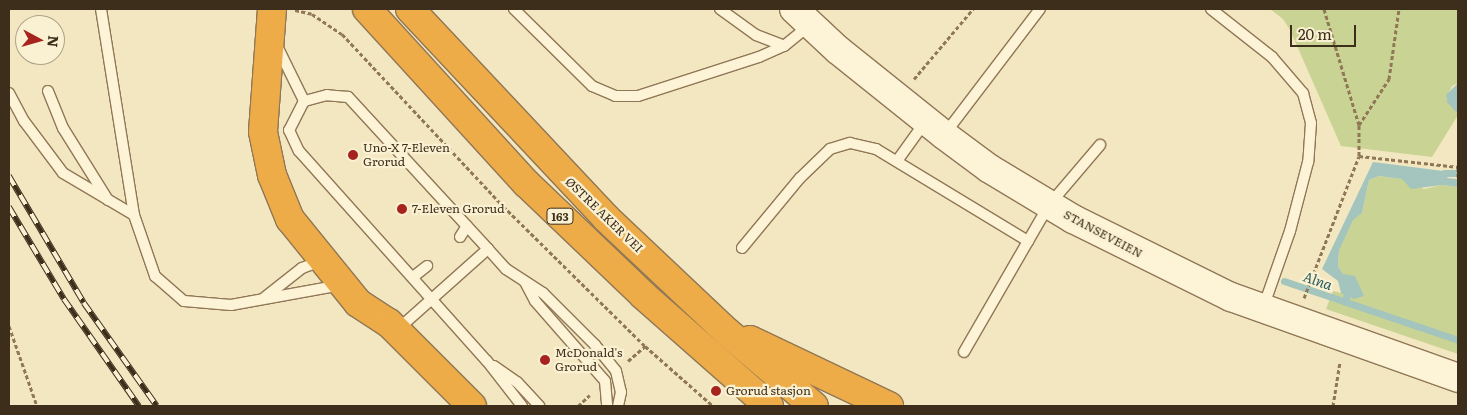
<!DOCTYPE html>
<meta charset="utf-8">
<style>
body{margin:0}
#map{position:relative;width:1467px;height:415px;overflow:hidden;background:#f3e7c1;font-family:Literata,serif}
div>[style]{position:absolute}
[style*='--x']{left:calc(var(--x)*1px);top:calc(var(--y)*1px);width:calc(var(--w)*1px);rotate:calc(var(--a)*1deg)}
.green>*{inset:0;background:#c9d393}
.water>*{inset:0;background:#a4c5bd}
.stream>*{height:7px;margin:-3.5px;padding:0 3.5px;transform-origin:3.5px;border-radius:3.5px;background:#a4c5bd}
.path>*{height:3px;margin-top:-1.5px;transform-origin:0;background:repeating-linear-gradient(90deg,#907756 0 4px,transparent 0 6.5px)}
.roads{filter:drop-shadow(1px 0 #907756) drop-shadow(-1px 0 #907756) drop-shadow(0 1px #907756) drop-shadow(0 -1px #907756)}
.lane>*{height:10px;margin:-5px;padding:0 5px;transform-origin:5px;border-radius:5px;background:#fdf3d6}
.secondary>*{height:28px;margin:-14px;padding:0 14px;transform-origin:14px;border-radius:14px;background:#fdf3d6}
.highway>*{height:28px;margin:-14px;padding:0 14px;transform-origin:14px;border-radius:14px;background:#edac47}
.rail>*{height:5.5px;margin-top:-2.75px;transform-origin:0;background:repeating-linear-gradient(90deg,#faf0d2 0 11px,#3d2e1c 0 22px);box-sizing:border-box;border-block:1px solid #3d2e1c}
.dots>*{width:14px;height:14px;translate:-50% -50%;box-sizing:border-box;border:2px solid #faf0d2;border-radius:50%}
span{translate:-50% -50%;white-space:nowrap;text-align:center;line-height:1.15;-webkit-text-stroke:4.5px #faf0d2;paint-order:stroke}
.shield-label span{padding:1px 4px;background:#faf0d2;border:1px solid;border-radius:4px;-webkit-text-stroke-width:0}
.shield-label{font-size:11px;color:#3d2e1c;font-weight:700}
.poi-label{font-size:12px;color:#3d2e1c}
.left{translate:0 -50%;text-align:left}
.street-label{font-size:12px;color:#3d2e1c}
.water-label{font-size:14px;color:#295f5e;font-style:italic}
.frame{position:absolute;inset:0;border:10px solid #3d2e1c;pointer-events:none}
.north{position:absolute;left:15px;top:15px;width:50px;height:50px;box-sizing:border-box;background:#faf0d2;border:1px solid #aea289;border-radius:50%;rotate:96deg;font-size:14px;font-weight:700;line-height:20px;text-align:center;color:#3d2e1c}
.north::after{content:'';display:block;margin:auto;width:18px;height:22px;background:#a7231e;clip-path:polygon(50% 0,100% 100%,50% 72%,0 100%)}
.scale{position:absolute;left:1290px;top:25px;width:66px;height:22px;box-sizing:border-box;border:2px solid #3d2e1c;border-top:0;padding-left:6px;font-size:15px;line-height:18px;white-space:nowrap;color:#3d2e1c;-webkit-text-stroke:4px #faf0d2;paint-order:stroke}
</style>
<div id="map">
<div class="green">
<div style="clip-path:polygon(1270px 9px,1458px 9px,1458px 83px,1452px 86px,1446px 99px,1458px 111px,1458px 115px,1432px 157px,1341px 146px,1290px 30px,1283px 19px)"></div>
<div style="clip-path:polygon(1379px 176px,1402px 179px,1424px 189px,1442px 185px,1458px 187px,1458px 354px,1326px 309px,1333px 291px,1341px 293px,1343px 274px,1338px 266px,1339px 251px,1353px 219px,1362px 213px,1369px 180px)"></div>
</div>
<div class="water">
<div style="clip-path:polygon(1458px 83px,1458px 111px,1456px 112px,1447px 102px,1446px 95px)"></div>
<div style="clip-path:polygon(1373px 162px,1451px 172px,1447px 178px,1458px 179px,1458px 187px,1442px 185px,1411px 189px,1402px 179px,1379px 176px,1369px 180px,1362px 213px,1353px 220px,1339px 251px,1338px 266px,1343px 274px,1355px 276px,1364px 296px,1354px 299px,1341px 293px,1338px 281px,1322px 269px)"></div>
</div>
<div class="stream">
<div style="--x:1444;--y:173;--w:14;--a:0"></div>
<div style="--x:1284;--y:281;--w:184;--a:18.7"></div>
<div style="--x:1345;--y:302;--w:14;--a:-78"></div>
</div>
<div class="path">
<div style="--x:295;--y:10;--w:17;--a:13"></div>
<div style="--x:312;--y:14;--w:36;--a:34"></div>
<div style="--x:342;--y:34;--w:236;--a:46.9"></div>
<div style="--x:503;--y:206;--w:199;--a:44.6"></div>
<div style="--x:645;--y:346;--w:91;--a:41.4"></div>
<div style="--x:914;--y:79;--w:92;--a:-49.9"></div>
<div style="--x:1359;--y:125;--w:55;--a:-56.9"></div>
<div style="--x:1389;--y:79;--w:71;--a:-81.9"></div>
<div style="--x:1359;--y:156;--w:100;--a:6.3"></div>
<div style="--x:1458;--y:167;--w:10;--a:90"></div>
<div style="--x:1304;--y:298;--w:152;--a:-68.8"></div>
<div style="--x:1359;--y:156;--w:31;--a:-90"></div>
<div style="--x:1359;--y:125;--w:121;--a:-106.8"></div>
<div style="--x:9;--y:326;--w:85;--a:70.7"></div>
<div style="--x:628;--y:361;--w:23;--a:-41"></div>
<div style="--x:578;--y:406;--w:16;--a:-43"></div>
<div style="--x:1333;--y:406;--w:45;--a:-81"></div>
</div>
<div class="roads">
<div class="lane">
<div style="--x:101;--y:9;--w:209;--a:80.9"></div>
<div style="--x:134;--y:215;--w:65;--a:71"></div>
<div style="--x:155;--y:276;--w:38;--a:41"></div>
<div style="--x:184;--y:301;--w:47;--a:4.9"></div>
<div style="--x:231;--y:305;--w:112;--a:-10.3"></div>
<div style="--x:514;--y:9;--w:110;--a:44.6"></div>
<div style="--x:592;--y:86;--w:25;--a:23"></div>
<div style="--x:615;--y:96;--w:23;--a:0"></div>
<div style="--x:638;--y:96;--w:127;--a:-17.9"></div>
<div style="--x:759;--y:57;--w:27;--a:-24"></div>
<div style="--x:784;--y:46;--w:33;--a:-39"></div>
<div style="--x:720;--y:9;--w:44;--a:35.8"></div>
<div style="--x:756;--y:35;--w:30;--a:21"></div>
<div style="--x:1211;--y:9;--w:78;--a:38.2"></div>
<div style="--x:1272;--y:57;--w:48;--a:49.3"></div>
<div style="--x:1303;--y:93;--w:31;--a:75"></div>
<div style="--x:1311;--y:123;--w:39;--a:94"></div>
<div style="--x:1308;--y:162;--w:71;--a:104.6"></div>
<div style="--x:1290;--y:231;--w:82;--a:109.3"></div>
<div style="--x:276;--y:44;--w:64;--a:63.8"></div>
<div style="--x:48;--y:91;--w:40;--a:68"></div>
<div style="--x:63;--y:128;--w:85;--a:58"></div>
<div style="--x:9;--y:93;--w:32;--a:62"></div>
<div style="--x:24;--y:121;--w:65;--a:53.1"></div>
<div style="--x:63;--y:173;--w:82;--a:30.6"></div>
<div style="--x:944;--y:135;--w:158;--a:-52.7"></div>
<div style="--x:897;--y:161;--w:48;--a:-54.3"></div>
<div style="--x:460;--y:237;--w:13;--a:-58"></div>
<div style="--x:742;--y:248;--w:91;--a:-50.4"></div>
<div style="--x:800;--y:178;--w:42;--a:-44"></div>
<div style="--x:830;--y:149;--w:21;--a:-17"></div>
<div style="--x:850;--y:143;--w:27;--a:13"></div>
<div style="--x:876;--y:149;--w:178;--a:31.2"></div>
<div style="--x:488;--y:249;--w:207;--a:-132.6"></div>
<div style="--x:348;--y:97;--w:21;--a:-175"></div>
<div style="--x:327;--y:95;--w:24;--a:165"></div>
<div style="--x:304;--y:101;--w:33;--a:117"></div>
<div style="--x:289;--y:130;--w:23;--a:65"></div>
<div style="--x:299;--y:151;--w:282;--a:48.2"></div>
<div style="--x:487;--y:361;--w:57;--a:52.1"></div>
<div style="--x:413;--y:277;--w:18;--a:-38"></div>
<div style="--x:525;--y:282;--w:21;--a:62"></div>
<div style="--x:535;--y:301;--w:106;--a:48.8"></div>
<div style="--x:605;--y:381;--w:25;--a:85"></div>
<div style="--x:264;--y:298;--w:48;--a:-38.3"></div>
<div style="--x:302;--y:268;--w:20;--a:-20"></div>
<div style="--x:397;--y:330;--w:122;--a:-41.7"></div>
<div style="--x:488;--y:249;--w:27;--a:48"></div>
<div style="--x:506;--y:269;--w:44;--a:33"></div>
<div style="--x:543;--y:293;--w:74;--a:45"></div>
<div style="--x:595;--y:345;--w:33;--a:51"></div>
<div style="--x:616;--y:371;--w:22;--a:77"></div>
<div style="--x:621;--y:392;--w:14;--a:102"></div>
<div style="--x:964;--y:352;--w:170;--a:-60"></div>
<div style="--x:1049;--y:205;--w:79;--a:-49.6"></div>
<div style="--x:494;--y:366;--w:28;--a:35"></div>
<div style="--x:517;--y:382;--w:33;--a:47"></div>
</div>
<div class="secondary">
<div style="--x:794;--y:9;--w:60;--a:43"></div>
<div style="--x:838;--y:50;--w:136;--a:38.7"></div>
<div style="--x:944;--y:135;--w:57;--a:36.5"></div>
<div style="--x:990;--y:169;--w:97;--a:31.1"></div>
<div style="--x:1073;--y:219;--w:176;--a:26.3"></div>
<div style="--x:1231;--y:297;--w:241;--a:19.6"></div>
</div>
<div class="highway">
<div style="--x:272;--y:9;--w:123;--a:94.2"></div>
<div style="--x:263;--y:132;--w:44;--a:78.2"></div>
<div style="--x:272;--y:175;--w:48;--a:67.8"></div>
<div style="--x:290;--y:219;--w:108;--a:51"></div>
<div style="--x:358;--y:303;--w:37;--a:33"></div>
<div style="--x:389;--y:323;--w:117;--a:45"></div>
<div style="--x:367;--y:9;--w:236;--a:47.6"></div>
<div style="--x:526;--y:183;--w:162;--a:43.7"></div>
<div style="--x:643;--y:295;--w:168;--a:41.4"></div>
<div style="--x:410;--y:9;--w:287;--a:46.8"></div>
<div style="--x:606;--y:218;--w:166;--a:43.3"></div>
<div style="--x:727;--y:332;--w:114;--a:40.4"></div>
<div style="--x:750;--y:340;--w:154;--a:25.4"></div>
</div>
</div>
<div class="rail">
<div style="--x:9;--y:176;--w:147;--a:59.4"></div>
<div style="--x:84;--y:303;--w:126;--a:54.7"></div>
<div style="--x:9;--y:207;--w:107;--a:59.1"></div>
<div style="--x:64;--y:299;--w:131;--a:55"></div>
</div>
<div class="dots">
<div style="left:353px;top:155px;background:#a7231e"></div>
<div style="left:402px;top:209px;background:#a7231e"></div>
<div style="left:545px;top:360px;background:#a7231e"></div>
<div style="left:716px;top:391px;background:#a7231e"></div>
</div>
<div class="shield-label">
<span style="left:560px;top:216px">163</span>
</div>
<div class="poi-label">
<span class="left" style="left:363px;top:155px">Uno-X 7-Eleven<br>Grorud</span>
<span class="left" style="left:412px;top:209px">7-Eleven Grorud</span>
<span class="left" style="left:555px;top:360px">McDonald's<br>Grorud</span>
<span class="left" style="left:726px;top:391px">Grorud stasjon</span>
</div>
<div class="street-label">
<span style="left:604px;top:215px;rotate:44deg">ØSTRE AKER VEI</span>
<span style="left:1103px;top:234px;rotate:28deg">STANSEVEIEN</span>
</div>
<div class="water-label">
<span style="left:1318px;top:280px;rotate:19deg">Alna</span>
</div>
<div class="frame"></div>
<div class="north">N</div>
<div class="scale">20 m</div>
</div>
